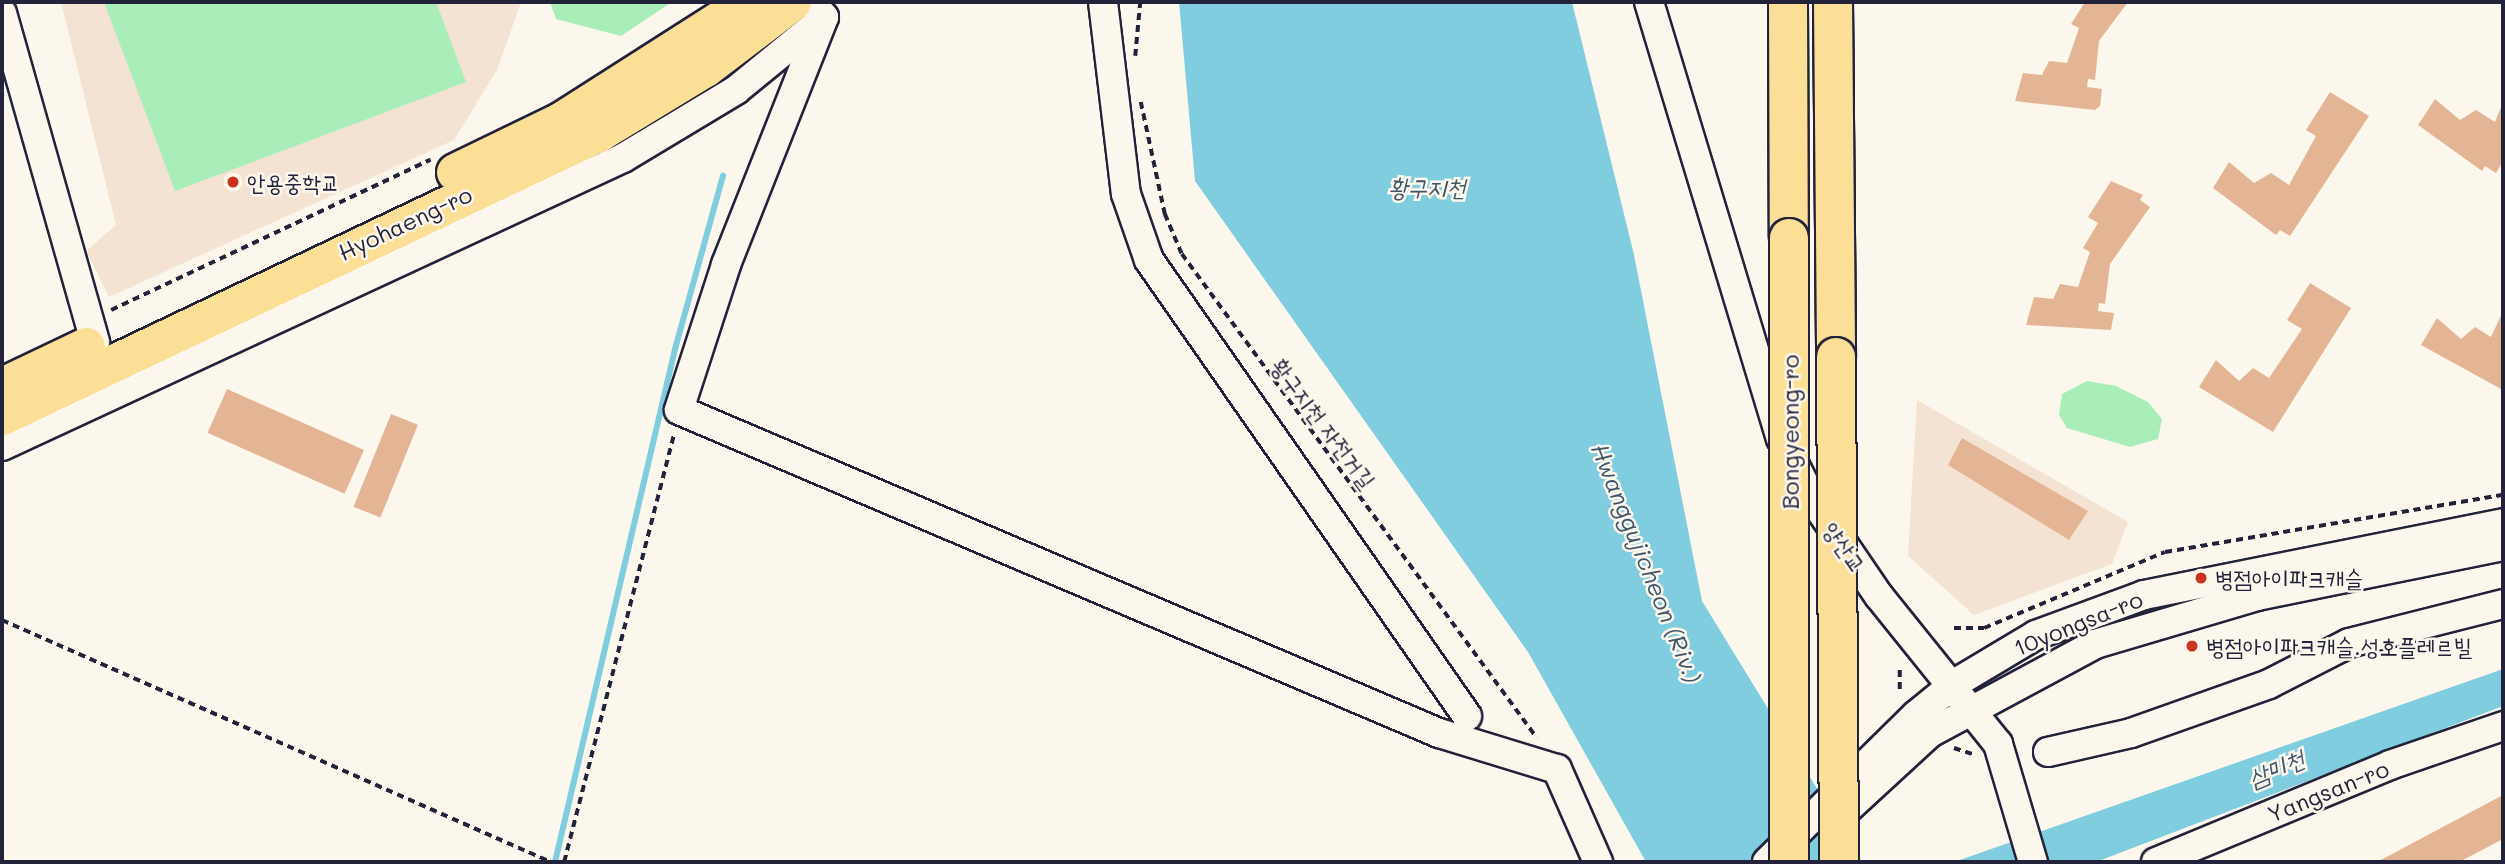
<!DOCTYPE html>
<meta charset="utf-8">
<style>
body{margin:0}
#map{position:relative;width:2505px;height:864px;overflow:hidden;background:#fbf7ec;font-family:Mali,"Poor Story",sans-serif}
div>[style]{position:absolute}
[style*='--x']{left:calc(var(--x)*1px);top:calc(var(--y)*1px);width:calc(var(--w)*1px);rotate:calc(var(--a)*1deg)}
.built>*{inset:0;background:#f4e3d2}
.green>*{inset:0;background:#a9edb8}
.water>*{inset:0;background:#80cddf}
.stream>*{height:6px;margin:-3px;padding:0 3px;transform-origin:3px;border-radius:3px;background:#80cddf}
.building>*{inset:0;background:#e4b595;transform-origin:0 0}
.path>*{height:3.5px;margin-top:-1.75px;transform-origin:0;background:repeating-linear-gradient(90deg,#22223b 0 7px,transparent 0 12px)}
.roads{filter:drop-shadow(2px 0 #22223b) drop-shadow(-2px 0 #22223b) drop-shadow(0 2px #22223b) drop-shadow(0 -2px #22223b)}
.minor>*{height:28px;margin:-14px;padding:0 14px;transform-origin:14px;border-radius:14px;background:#fbf7ec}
.major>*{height:37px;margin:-18.5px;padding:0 18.5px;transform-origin:18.5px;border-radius:18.5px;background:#fbdf96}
.highway>*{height:38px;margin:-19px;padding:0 19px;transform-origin:19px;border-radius:19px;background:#fbdf96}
.bridges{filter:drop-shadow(2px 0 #22223b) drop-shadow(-2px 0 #22223b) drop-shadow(0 2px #22223b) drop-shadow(0 -2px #22223b)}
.highway-bridge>*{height:38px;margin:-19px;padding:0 19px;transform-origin:19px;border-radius:19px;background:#fbdf96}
.dots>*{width:19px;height:19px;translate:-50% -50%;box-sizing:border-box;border:4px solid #fbf7ec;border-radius:50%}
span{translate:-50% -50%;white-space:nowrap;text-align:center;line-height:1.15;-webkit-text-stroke:5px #fbf7ec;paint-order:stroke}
.poi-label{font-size:23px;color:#22223b}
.left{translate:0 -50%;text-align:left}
.street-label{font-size:23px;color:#22223b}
.water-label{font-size:24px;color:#3e556c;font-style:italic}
.frame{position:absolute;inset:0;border:4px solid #22223b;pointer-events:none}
</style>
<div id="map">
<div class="built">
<div style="clip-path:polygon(61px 2px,521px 2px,497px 70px,454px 140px,109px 297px,86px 251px,116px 225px)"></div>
<div style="clip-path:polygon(1917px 400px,2128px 522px,2112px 564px,1974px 615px,1908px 556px)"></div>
</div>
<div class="green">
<div style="clip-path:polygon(104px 2px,436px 2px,466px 82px,175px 191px)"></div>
<div style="clip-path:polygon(550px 2px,672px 2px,621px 36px,556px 19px)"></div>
<div style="clip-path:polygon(2087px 381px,2116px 386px,2148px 402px,2162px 419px,2158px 439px,2130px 447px,2067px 428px,2059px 415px,2062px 394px)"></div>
</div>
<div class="water">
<div style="clip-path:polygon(1179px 2px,1572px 2px,1634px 255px,1702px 601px,1862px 862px,1646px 862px,1528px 652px,1195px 181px)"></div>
<div style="clip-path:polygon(2503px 669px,2503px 706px,2096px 862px,1954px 862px)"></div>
</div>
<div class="stream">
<div style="--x:555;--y:862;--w:527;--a:-76.83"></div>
<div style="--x:675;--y:349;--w:180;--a:-74.5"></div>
</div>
<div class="building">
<div style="clip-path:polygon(2085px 2px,2128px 2px,2099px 41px,2095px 80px,2088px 79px,2087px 87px,2102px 89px,2100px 106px,2095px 110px,2015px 101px,2023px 73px,2042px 75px,2049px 61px,2067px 63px,2079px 28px,2071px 24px)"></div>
<div style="clip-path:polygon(2330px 92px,2369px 116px,2290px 236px,2280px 230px,2276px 235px,2213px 188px,2229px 162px,2254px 183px,2271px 173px,2289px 185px,2316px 136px,2306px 130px)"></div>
<div style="clip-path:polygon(2435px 99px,2460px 120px,2476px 110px,2495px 122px,2503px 102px,2503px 161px,2496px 173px,2485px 166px,2482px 171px,2418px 125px)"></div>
<div style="clip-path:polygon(2111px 181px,2143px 195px,2140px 200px,2150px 207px,2110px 264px,2105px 304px,2099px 303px,2098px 311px,2114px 313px,2111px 330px,2026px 325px,2034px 297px,2053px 299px,2060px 284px,2078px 287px,2090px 252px,2083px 248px,2098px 223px,2088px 217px)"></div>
<div style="clip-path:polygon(2310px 283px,2351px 308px,2273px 432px,2199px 387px,2216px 360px,2239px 381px,2253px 368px,2269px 378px,2302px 329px,2287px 320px)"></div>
<div style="clip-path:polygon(2503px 311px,2501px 389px,2421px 345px,2437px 318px,2461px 339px,2475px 327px,2491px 337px)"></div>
<div style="left:227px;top:389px;width:150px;height:48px;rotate:24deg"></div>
<div style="left:391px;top:414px;width:29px;height:100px;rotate:22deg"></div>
<div style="clip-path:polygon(1962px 438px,2088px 511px,2069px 540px,1948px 465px)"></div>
<div style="clip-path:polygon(2503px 795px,2503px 839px,2459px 862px,2377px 862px)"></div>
</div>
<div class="path">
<div style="--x:1135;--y:56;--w:54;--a:-84.7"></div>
<div style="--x:1141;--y:102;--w:115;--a:77.9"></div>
<div style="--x:1165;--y:214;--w:43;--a:67"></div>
<div style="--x:1182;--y:254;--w:600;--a:53.74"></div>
<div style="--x:111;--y:310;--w:353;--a:-25.2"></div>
<div style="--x:2;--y:620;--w:600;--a:23.79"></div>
<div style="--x:1954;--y:628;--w:30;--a:0"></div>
<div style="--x:1984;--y:628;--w:196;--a:-22.8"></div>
<div style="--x:2165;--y:552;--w:343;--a:-9.6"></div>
<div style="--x:1900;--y:670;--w:24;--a:90"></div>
<div style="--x:1954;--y:748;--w:19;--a:18"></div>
<div style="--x:564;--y:862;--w:442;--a:-75.6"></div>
</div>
<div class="roads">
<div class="minor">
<div style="--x:811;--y:2;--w:20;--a:49"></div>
<div style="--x:824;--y:17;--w:267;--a:111.6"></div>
<div style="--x:726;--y:265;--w:152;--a:108"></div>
<div style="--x:679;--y:410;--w:826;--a:23.03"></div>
<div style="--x:1439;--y:733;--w:123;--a:17"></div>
<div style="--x:1557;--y:769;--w:102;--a:66.2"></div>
<div style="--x:1103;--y:2;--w:193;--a:83.2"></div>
<div style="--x:1126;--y:194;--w:70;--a:70.8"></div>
<div style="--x:1149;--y:260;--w:556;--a:55.11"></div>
<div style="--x:1649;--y:2;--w:456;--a:73.2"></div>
<div style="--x:1781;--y:438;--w:64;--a:63"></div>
<div style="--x:1810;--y:495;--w:122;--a:55.7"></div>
<div style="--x:1879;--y:596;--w:190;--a:51.2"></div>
<div style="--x:1998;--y:744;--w:123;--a:73.5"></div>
<div style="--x:2;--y:13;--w:342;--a:74.2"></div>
<div style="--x:2;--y:446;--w:685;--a:-24.88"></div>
<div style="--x:623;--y:158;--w:132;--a:-31"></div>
<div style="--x:736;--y:90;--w:104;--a:-39.2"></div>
<div style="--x:2048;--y:752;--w:85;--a:-12.9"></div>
<div style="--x:2131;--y:733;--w:146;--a:-19.5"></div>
<div style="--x:2269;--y:684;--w:90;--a:-27.1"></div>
<div style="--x:2349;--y:643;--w:159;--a:-14.2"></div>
<div style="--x:1831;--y:824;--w:134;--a:-42.6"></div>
<div style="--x:1930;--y:733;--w:187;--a:-28.3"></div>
<div style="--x:2095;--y:644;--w:169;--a:-16.5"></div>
<div style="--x:2257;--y:596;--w:251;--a:-11.5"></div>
<div style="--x:1767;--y:862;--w:209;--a:-44.6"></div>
<div style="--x:1916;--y:715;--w:49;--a:-39.2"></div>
<div style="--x:1954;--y:684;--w:96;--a:-30.9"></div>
<div style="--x:2036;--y:635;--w:115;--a:-20.3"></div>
<div style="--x:2144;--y:595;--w:366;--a:-11.3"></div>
<div style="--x:2156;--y:862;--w:253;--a:-22.5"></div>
<div style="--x:2390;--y:765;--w:120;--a:-19"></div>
</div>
<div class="major">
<div style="--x:455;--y:172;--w:117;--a:-25.9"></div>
<div style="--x:560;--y:121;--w:222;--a:-32.5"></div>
<div style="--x:2;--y:386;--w:93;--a:-25.5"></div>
<div style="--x:2;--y:416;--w:660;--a:-25.4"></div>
<div style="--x:598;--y:133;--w:125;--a:-31.3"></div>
<div style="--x:705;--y:68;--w:109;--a:-37.2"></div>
</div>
<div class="highway">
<div style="--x:1788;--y:2;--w:236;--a:89.8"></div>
<div style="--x:1833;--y:2;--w:355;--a:89.5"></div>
</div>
</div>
<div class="bridges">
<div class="highway-bridge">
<div style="--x:1836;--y:357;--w:505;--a:89.66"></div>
<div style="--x:1789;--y:862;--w:624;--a:-90"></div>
</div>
</div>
<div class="dots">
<div style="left:233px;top:182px;background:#c8321e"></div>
<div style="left:2201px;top:578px;background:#c8321e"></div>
<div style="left:2192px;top:646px;background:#c8321e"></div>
</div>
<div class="poi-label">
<span class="left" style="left:247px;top:182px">안용중학교</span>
<span class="left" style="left:2215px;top:578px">병점아이파크캐슬</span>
<span class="left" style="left:2206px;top:646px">병점아이파크캐슬.성호플레르빌</span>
</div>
<div class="street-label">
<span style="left:405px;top:223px;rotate:-25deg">Hyohaeng-ro</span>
<span style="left:1324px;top:423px;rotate:53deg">황구지천 자전거길</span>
<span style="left:1790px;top:432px;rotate:-90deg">Bongyeong-ro</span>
<span style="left:1845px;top:547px;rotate:55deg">양산교</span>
<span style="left:2078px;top:623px;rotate:-22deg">10yongsa-ro</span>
<span style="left:2328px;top:791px;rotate:-22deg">Yangsan-ro</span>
</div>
<div class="water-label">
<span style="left:1427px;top:187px">황구지천</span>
<span style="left:1647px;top:563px;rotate:68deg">Hwanggujicheon (Riv.)</span>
<span style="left:2276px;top:768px;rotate:-23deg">삼미천</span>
</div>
<div class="frame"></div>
</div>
